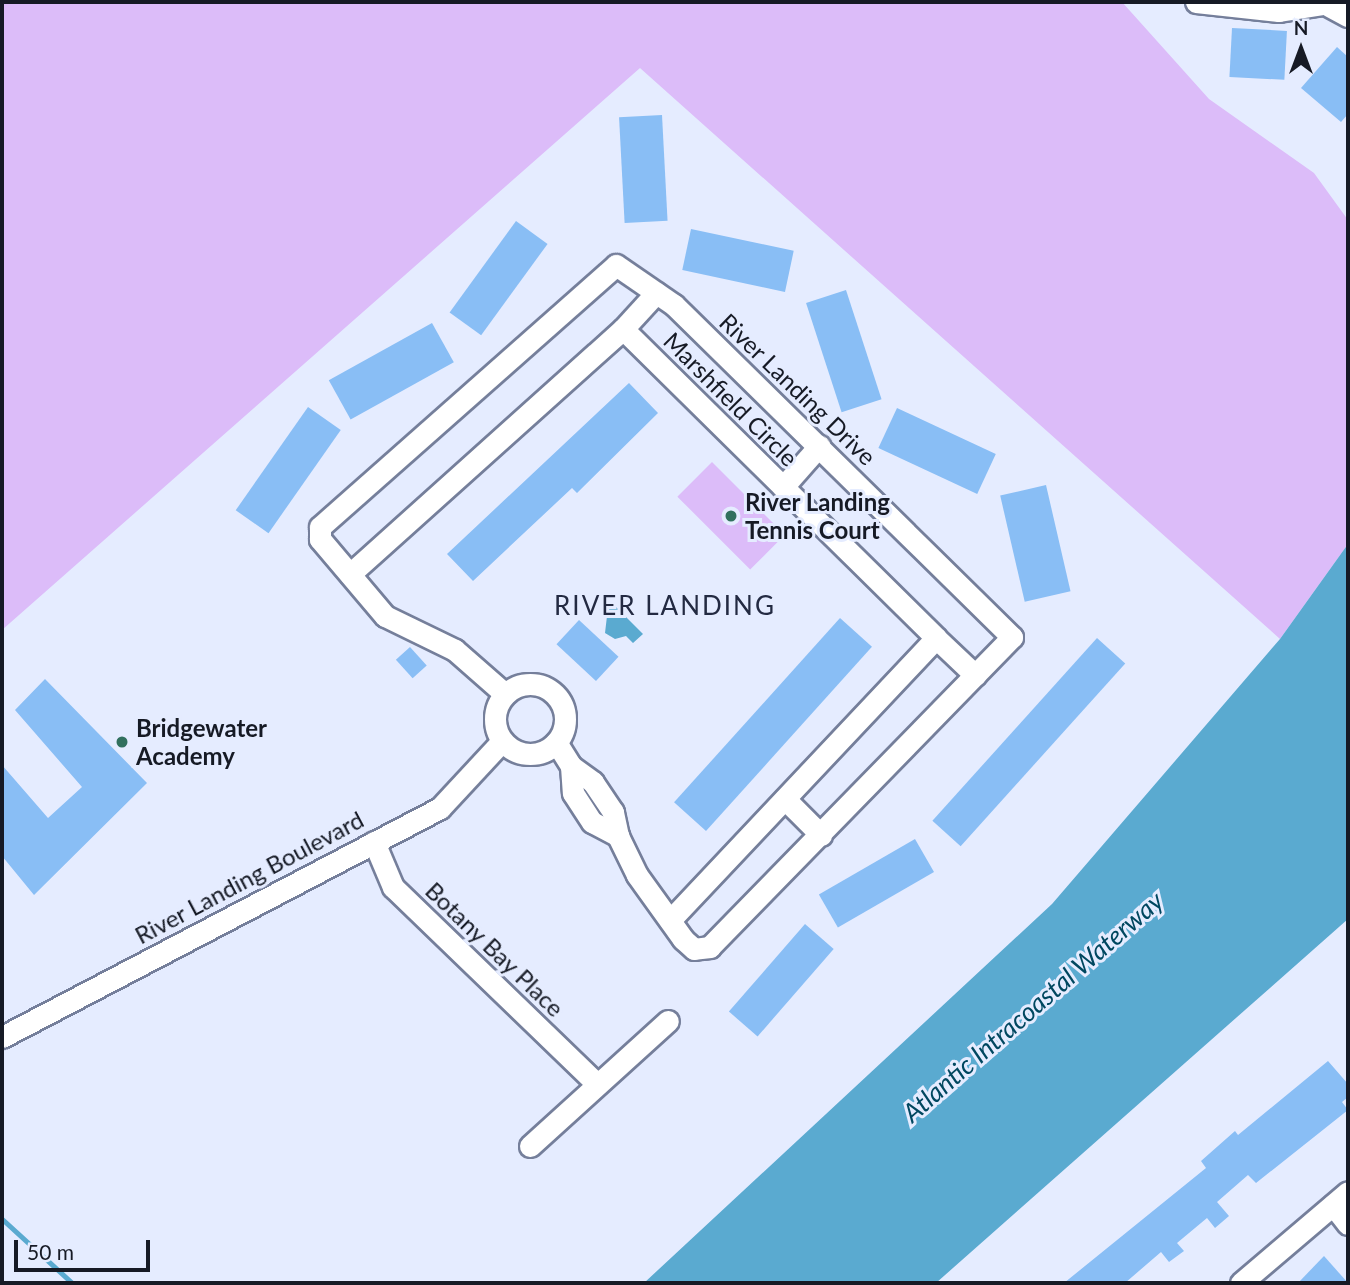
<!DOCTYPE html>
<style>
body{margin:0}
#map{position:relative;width:1350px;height:1285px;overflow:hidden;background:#e5ecff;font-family:Lato,sans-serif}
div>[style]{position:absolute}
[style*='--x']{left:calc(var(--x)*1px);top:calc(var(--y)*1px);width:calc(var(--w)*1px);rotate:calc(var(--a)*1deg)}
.green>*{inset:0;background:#dcbcf9;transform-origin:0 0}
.water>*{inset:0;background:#5aaad0}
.stream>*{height:5px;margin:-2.5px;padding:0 2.5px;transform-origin:2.5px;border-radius:2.5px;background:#5aaad0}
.building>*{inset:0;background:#89bef5;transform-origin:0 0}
.roads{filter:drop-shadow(2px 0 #757f9b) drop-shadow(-2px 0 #757f9b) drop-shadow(0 2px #757f9b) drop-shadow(0 -2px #757f9b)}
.street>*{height:21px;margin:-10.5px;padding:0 10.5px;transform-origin:10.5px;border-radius:10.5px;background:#fff}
.street>.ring{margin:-10.5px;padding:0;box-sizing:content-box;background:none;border:21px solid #fff;border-radius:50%}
.dots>*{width:19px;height:19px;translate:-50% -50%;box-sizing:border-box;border:4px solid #e5ecff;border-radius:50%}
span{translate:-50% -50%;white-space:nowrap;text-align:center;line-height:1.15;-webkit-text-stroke:6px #e5ecff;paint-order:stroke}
.street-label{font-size:24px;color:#161a25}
.poi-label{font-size:24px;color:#161a25;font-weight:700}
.left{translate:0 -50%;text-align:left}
.neighbourhood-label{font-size:26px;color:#232a42;letter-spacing:2px}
.water-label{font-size:26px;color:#004760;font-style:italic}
.frame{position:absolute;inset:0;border:4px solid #161a25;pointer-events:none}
.north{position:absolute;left:1266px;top:14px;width:70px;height:70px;-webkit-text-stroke:5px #e5ecff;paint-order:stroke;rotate:0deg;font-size:19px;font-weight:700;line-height:28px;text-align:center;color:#161a25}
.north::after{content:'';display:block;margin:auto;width:24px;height:32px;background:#161a25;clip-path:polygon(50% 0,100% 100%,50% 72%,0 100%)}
.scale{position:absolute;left:14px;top:1240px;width:136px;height:32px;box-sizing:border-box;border:4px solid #161a25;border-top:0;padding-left:9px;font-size:21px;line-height:24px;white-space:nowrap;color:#161a25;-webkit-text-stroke:5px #e5ecff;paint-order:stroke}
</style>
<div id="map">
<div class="green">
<div style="clip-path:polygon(2px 2px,1122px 2px,1209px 99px,1314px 173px,1348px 220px,1348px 544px,1280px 639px,640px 68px,2px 630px)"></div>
<div style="left:712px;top:462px;width:103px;height:49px;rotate:45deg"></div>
</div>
<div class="water">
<div style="clip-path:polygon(1348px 544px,1348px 919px,936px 1283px,644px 1283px,1052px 904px,1280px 639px)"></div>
<div style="clip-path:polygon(610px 601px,643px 634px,633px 643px,626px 636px,615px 639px,605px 633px,607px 616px,601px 609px)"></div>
</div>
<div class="stream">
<div style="--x:2;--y:1219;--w:95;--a:42.4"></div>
</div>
<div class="building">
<div style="left:1232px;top:28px;width:55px;height:49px;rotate:3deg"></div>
<div style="clip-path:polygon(1337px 47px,1348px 57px,1348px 114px,1341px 122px,1301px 88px)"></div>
<div style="left:662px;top:115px;width:106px;height:43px;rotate:87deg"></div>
<div style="left:516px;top:221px;width:39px;height:113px;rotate:36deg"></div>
<div style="left:691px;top:229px;width:105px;height:42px;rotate:12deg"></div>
<div style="left:846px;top:290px;width:115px;height:42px;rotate:72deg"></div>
<div style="left:432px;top:323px;width:45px;height:118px;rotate:61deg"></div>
<div style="clip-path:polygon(629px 383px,658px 413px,577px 493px,572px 488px,473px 581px,447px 554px)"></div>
<div style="left:308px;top:407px;width:40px;height:126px;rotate:35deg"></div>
<div style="left:897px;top:408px;width:109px;height:44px;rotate:25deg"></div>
<div style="left:1046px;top:485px;width:109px;height:47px;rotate:77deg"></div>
<div style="left:840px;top:618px;width:43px;height:248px;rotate:42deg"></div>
<div style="left:579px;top:620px;width:54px;height:33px;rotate:43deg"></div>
<div style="left:1097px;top:638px;width:38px;height:246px;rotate:42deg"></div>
<div style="left:410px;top:647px;width:25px;height:19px;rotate:48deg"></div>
<div style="clip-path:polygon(45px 679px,147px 783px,34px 895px,2px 856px,2px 765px,48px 818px,82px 787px,15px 710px)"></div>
<div style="left:915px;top:839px;width:38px;height:111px;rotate:60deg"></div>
<div style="left:805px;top:924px;width:38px;height:116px;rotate:41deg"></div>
<div style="clip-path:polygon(1328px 1061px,1348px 1084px,1348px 1097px,1342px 1102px,1348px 1110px,1256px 1183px,1248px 1175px,1217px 1202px,1229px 1216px,1215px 1228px,1207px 1218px,1177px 1243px,1184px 1251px,1169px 1262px,1161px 1252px,1125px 1283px,1064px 1283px,1206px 1168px,1201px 1161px,1235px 1131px,1238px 1135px)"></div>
<div style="clip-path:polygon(1324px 1256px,1348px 1283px,1298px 1283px)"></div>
</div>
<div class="roads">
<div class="street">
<div style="--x:1196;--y:2;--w:83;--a:6.2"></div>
<div style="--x:1279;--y:11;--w:58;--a:-9"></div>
<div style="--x:1329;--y:6;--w:21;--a:28"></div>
<div style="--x:623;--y:329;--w:49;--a:-47.5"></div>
<div style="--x:783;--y:487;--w:55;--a:-48.7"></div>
<div style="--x:350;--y:574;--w:367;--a:-41.9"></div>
<div style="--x:623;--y:329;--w:440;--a:44.6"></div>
<div style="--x:936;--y:638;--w:388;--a:133.3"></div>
<div style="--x:936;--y:638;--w:54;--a:43.5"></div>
<div class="ring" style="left:495px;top:684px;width:49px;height:49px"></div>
<div style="--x:505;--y:694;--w:67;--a:-138.7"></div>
<div style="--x:455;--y:650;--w:78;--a:-154.1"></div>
<div style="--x:385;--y:616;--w:101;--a:-130.2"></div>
<div style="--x:320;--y:539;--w:12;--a:-90"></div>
<div style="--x:320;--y:527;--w:395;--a:-41.5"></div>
<div style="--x:616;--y:265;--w:70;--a:34.6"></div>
<div style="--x:674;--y:305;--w:474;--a:44.5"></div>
<div style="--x:1012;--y:637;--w:433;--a:134.3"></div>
<div style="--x:710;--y:947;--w:16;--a:173"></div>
<div style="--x:694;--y:949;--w:15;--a:-138"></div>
<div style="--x:683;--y:939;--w:79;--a:-125.7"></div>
<div style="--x:637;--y:875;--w:43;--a:-116"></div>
<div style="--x:618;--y:836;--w:25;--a:-102"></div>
<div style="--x:613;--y:812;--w:36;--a:-124"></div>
<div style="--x:593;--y:782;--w:27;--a:-144"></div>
<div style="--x:571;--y:766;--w:28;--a:-122"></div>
<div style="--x:571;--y:766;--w:27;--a:86"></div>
<div style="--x:573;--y:793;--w:35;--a:57"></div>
<div style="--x:592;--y:822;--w:30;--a:28"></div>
<div style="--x:785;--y:799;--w:51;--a:45"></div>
<div style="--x:374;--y:842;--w:49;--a:67.1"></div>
<div style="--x:393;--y:887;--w:284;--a:44"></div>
<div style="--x:2;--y:1037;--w:494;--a:-27.6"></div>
<div style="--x:440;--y:808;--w:91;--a:-47.2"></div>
<div style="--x:530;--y:1146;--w:186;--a:-42.2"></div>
<div style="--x:1333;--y:1205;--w:24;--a:52"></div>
<div style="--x:1241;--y:1283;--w:140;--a:-40.4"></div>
</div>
</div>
<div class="dots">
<div style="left:731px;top:516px;background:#31705e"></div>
<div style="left:122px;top:742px;background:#31705e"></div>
</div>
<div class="street-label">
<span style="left:798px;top:389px;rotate:44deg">River Landing Drive</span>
<span style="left:731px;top:399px;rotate:45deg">Marshfield Circle</span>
<span style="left:249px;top:877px;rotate:-28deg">River Landing Boulevard</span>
<span style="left:495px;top:949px;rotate:44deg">Botany Bay Place</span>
</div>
<div class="poi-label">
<span class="left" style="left:745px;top:516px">River Landing<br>Tennis Court</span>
<span class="left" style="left:136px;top:742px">Bridgewater<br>Academy</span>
</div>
<div class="neighbourhood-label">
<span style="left:665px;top:606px">RIVER LANDING</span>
</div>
<div class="water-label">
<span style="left:1033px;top:1007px;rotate:-41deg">Atlantic Intracoastal Waterway</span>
</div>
<div class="frame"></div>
<div class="north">N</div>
<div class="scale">50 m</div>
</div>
